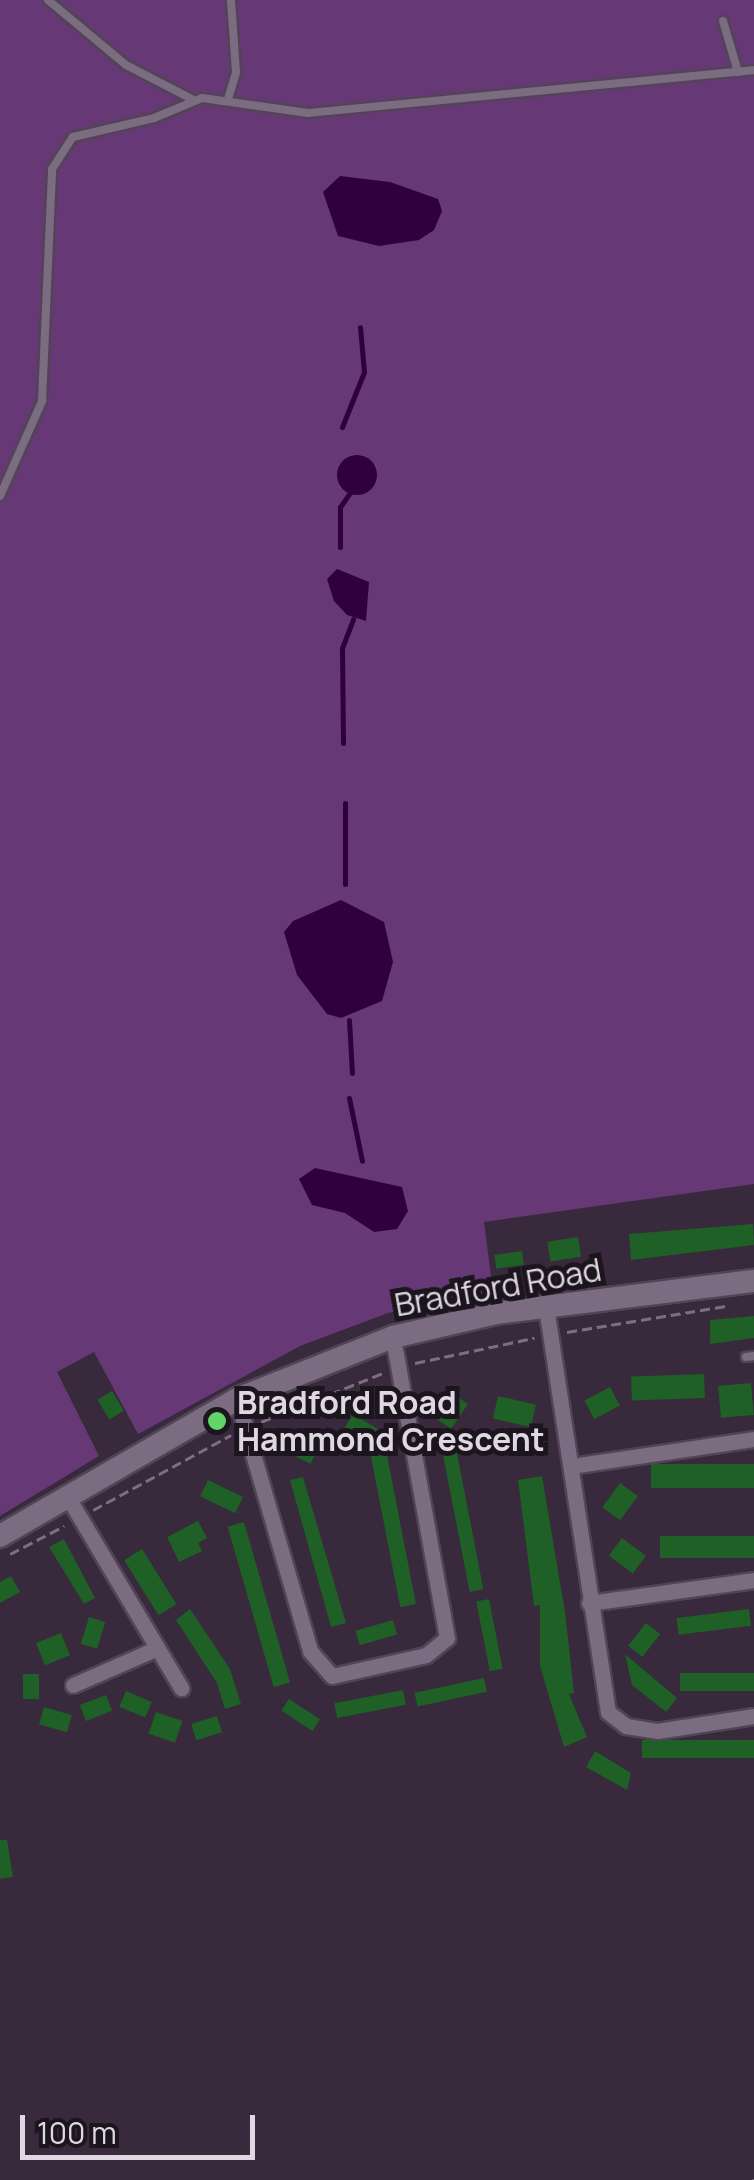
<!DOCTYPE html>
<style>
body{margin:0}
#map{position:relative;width:754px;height:2180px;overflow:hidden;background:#38293c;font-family:Manrope,sans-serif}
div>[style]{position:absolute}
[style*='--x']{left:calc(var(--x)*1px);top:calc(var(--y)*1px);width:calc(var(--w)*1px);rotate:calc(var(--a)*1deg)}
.green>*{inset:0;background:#673876}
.water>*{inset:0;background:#30003d}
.round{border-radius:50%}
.stream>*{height:5px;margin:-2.5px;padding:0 2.5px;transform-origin:2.5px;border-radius:2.5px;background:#30003d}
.building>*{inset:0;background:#1e6025;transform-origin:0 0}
.path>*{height:2.5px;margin-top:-1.25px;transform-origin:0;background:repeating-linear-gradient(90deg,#7c7080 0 10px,transparent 0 15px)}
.roads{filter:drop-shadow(2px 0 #514555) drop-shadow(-2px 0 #514555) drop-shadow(0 2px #514555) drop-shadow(0 -2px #514555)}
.lane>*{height:8px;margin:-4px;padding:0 4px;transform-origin:4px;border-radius:4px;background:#7c6c82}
.street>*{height:15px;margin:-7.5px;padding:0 7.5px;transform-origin:7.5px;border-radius:7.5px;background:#7c6c82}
.secondary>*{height:22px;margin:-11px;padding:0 11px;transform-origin:11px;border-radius:11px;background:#7c6c82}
.dots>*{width:28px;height:28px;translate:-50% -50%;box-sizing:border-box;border:5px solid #1b151d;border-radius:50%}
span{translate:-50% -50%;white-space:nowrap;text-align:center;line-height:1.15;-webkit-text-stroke:10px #1b151d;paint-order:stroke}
.street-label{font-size:32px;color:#e0d7e3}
.poi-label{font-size:32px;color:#e0d7e3;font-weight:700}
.left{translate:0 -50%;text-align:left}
.scale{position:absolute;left:20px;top:2115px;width:235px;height:45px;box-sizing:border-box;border:5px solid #e0d7e3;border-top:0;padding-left:12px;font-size:30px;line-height:35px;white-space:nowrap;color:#e0d7e3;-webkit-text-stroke:8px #1b151d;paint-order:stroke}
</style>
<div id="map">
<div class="green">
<div style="clip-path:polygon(0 0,754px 0,754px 1184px,484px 1222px,493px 1291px,388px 1313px,300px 1346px,138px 1434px,94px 1352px,57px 1372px,99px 1456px,0 1516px)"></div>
</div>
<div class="water">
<div style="clip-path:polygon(340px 176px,390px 182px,438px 199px,442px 211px,434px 230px,419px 240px,379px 246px,338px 236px,323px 192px)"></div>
<div class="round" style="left:337px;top:455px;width:40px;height:40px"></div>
<div style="clip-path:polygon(337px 569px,369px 582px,366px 621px,347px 615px,334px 601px,327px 579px)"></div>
<div style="clip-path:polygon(341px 900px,384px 922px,393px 962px,382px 1001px,341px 1018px,327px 1014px,297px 975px,284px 932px,293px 921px)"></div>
<div style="clip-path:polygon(315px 1168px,402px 1187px,408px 1211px,397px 1229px,374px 1232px,345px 1213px,312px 1205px,299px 1179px)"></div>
</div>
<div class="stream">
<div style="--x:342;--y:427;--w:59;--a:-68.2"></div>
<div style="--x:364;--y:372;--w:45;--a:-95.1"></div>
<div style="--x:340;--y:547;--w:40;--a:-90"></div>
<div style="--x:340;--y:507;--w:16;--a:-55"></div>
<div style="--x:343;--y:743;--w:95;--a:-90.6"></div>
<div style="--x:342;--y:648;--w:31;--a:-69"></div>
<div style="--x:345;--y:803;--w:81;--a:90"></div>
<div style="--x:349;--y:1020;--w:53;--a:86.8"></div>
<div style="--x:349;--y:1098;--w:64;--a:78.3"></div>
</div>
<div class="building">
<div style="clip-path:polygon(753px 1224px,754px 1245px,631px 1260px,629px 1234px)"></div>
<div style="left:578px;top:1237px;width:20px;height:31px;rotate:81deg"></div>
<div style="left:522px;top:1251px;width:14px;height:28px;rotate:82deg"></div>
<div style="clip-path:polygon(754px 1316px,754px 1338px,710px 1344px,710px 1320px)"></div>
<div style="left:704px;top:1374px;width:24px;height:73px;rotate:88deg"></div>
<div style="left:751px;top:1383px;width:32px;height:33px;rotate:85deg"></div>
<div style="left:610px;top:1387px;width:21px;height:29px;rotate:62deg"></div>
<div style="left:112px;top:1391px;width:23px;height:17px;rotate:59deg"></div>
<div style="left:453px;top:1394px;width:18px;height:30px;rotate:34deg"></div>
<div style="left:498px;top:1396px;width:39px;height:23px;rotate:13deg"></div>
<div style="left:353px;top:1414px;width:29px;height:18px;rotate:31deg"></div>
<div style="left:308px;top:1429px;width:18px;height:30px;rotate:27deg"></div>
<div style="left:454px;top:1438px;width:154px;height:14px;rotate:79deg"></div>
<div style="left:386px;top:1450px;width:157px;height:16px;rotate:79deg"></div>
<div style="left:754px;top:1464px;width:24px;height:103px;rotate:90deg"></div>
<div style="clip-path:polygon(542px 1476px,565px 1612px,574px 1693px,569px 1694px,587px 1737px,564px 1747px,540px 1666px,540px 1605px,534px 1606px,518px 1480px)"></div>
<div style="clip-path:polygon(303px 1477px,346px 1623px,331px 1627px,290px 1480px)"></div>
<div style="left:208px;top:1480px;width:39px;height:18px;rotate:26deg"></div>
<div style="left:620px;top:1483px;width:22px;height:30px;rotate:36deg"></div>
<div style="clip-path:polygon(198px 1521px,207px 1538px,198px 1543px,202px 1551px,179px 1562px,167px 1537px)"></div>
<div style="left:244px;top:1522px;width:167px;height:17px;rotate:74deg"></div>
<div style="left:754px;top:1536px;width:22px;height:94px;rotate:90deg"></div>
<div style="left:622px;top:1538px;width:30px;height:22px;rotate:37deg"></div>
<div style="clip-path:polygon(64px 1539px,95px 1598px,84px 1604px,49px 1547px)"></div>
<div style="left:142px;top:1549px;width:65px;height:21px;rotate:58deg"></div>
<div style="clip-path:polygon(11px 1576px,20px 1592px,0 1603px,0 1582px)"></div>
<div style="left:489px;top:1599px;width:71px;height:13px;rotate:79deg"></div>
<div style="clip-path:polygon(190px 1609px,230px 1669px,241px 1704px,225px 1709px,217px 1683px,176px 1620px)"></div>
<div style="left:749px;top:1609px;width:17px;height:73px;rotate:83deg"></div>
<div style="left:89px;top:1617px;width:17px;height:28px;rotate:17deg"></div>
<div style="left:393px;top:1620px;width:15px;height:39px;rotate:74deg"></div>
<div style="left:646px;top:1623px;width:18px;height:29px;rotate:38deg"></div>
<div style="left:61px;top:1633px;width:24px;height:27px;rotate:68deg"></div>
<div style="clip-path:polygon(625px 1654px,677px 1698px,666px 1712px,632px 1685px)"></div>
<div style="left:754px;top:1673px;width:18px;height:74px;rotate:90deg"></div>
<div style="left:39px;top:1674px;width:25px;height:16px;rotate:90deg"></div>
<div style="left:484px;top:1678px;width:14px;height:71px;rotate:78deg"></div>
<div style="left:403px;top:1690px;width:15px;height:70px;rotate:79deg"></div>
<div style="left:126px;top:1691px;width:28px;height:17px;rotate:23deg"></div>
<div style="left:106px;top:1695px;width:17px;height:28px;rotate:69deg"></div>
<div style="left:289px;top:1699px;width:37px;height:14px;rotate:33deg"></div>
<div style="left:44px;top:1707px;width:29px;height:18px;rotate:16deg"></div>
<div style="left:156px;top:1712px;width:28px;height:23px;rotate:19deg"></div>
<div style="left:217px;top:1716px;width:17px;height:27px;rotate:73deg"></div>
<div style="left:754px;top:1740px;width:18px;height:112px;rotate:90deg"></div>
<div style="clip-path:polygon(595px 1751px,631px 1773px,627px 1790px,586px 1767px)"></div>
<div style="clip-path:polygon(0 1840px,7px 1840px,13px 1877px,0 1879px)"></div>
</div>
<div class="path">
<div style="--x:567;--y:1332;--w:161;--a:-9.3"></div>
<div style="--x:415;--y:1363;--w:122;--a:-11.9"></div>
<div style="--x:261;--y:1422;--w:131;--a:-21.9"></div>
<div style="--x:93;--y:1510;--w:157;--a:-28.5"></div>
<div style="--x:10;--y:1554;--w:61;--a:-27.4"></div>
<div style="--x:753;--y:2180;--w:1;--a:-45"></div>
</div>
<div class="roads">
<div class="lane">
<div style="--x:48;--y:0;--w:102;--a:39.8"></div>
<div style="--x:126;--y:65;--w:74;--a:27.3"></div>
<div style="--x:723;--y:21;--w:53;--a:73.6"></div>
<div style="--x:228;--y:99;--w:28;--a:-73"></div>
<div style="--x:236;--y:72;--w:72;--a:-94"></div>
<div style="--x:0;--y:496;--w:104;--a:-66.1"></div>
<div style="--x:42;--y:401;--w:232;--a:-87.5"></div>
<div style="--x:52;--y:169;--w:38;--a:-57"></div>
<div style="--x:73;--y:137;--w:83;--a:-13.2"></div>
<div style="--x:154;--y:118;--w:52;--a:-22.6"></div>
<div style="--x:202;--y:98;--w:107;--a:8.1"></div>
<div style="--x:308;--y:113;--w:448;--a:-5.5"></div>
<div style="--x:746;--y:1357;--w:8;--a:-7"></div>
</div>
<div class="street">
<div style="--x:546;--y:1307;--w:410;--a:81.3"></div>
<div style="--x:608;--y:1712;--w:23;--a:38"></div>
<div style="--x:626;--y:1726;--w:31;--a:9"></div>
<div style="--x:657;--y:1731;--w:98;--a:-8.8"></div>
<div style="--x:237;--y:1399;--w:262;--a:73.8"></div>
<div style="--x:310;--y:1651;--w:33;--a:49"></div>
<div style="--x:332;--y:1676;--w:96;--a:-12.6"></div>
<div style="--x:426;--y:1655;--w:27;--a:-39"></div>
<div style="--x:447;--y:1638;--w:306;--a:-100.2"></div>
<div style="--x:571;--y:1466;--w:185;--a:-8.4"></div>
<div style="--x:66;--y:1494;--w:226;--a:59.3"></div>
<div style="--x:589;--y:1603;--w:167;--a:-7.9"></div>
<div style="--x:73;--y:1685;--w:90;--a:-23.7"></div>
</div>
<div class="secondary">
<div style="--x:0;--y:1536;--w:274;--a:-30"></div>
<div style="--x:237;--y:1399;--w:168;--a:-21.7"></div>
<div style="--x:393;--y:1337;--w:106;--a:-13.1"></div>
<div style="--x:496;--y:1313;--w:260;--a:-7.1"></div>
</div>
</div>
<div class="dots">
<div style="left:217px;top:1421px;background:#61d46a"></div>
</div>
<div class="street-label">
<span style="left:498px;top:1287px;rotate:-10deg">Bradford Road</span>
</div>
<div class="poi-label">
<span class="left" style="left:237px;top:1421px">Bradford Road<br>Hammond Crescent</span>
</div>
<div class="scale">100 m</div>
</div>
